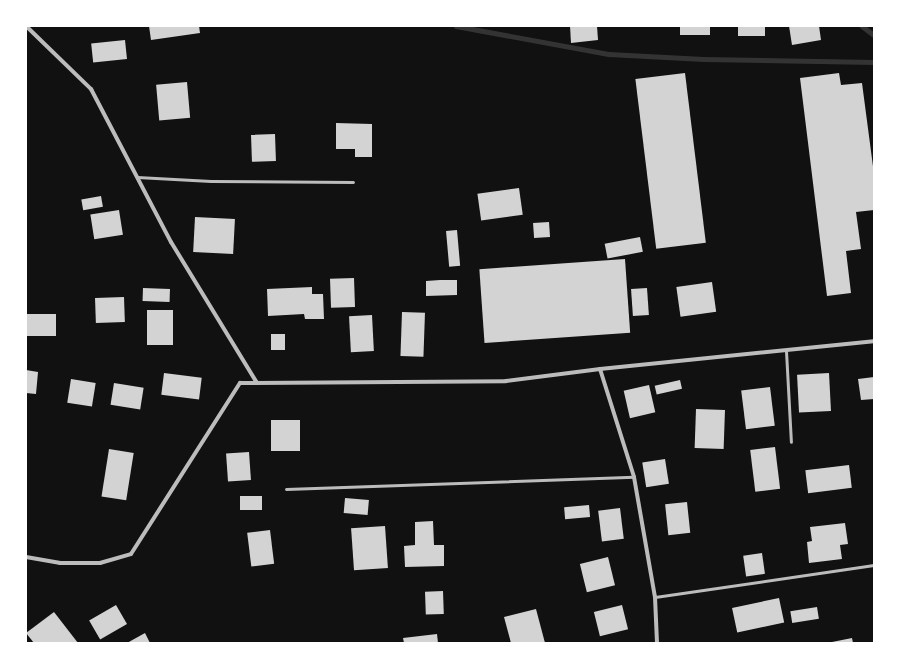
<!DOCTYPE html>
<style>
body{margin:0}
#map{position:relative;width:900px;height:669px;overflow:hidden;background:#111;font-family:"PT Serif",serif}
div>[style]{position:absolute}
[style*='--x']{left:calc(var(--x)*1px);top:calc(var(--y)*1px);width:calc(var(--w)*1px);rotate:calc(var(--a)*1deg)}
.stream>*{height:4.5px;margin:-2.25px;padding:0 2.25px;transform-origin:2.25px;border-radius:2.25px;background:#333}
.building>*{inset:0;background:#d3d3d3;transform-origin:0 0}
.service>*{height:3px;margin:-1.5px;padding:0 1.5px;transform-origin:1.5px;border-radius:1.5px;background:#bcbcbc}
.minor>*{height:4px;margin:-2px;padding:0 2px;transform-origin:2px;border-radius:2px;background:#bcbcbc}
span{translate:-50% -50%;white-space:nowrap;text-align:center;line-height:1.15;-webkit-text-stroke:4px #fff;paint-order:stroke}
.frame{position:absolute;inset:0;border:27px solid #fff;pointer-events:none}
</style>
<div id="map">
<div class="stream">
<div style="--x:456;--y:26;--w:156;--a:10.4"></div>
<div style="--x:609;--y:54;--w:94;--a:3"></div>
<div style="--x:703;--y:59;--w:171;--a:1"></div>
<div style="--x:862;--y:26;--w:15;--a:37"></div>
</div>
<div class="building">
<div style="clip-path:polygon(149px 26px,199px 26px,200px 33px,151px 40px)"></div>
<div style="clip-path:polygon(570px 26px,597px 26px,598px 40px,571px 43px)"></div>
<div style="left:680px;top:26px;width:30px;height:9px"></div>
<div style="left:738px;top:26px;width:27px;height:10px"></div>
<div style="clip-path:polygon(789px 26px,819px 26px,821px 40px,792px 45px)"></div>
<div style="left:125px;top:40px;width:19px;height:34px;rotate:84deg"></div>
<div style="left:685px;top:73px;width:171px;height:50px;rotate:83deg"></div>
<div style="clip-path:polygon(839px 73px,841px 85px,862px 83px,874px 174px,874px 210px,856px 212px,861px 249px,846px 251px,851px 293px,827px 296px,800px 78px)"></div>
<div style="left:187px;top:82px;width:36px;height:31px;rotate:85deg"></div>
<div style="clip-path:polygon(336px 123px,372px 124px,372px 157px,355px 157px,355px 149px,336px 149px)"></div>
<div style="left:275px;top:134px;width:27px;height:24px;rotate:88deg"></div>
<div style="left:519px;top:188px;width:27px;height:42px;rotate:82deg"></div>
<div style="left:101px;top:196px;width:11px;height:20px;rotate:80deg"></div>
<div style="left:119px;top:210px;width:25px;height:29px;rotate:81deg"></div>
<div style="left:195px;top:217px;width:40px;height:35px;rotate:3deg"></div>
<div style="left:549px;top:222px;width:15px;height:16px;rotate:86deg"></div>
<div style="left:457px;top:230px;width:36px;height:11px;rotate:85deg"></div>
<div style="left:640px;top:237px;width:15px;height:36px;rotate:79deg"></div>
<div style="left:625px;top:259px;width:74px;height:146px;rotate:86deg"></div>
<div style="left:354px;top:278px;width:29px;height:24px;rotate:88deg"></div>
<div style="clip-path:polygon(440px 280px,457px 280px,457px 295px,426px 296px,426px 281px)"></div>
<div style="left:712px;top:282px;width:30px;height:36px;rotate:82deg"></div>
<div style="clip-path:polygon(312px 287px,312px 294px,323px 294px,324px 319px,305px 319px,304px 314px,268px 316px,267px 289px)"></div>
<div style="left:143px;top:288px;width:27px;height:13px;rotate:2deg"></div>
<div style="left:647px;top:288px;width:27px;height:16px;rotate:86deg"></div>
<div style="left:124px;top:297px;width:25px;height:29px;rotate:88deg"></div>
<div style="left:147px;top:310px;width:26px;height:35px"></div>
<div style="left:402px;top:312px;width:23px;height:44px;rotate:2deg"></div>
<div style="left:26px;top:314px;width:30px;height:22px"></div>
<div style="left:372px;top:315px;width:36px;height:23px;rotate:87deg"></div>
<div style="left:271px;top:334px;width:14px;height:16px"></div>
<div style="clip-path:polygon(26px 370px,38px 372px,36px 394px,26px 393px)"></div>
<div style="left:164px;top:373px;width:38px;height:22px;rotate:7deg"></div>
<div style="left:829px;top:373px;width:38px;height:32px;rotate:87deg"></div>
<div style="clip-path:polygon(874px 377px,874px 399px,861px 400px,858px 379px)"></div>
<div style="left:71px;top:379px;width:25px;height:24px;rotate:9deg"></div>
<div style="left:680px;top:380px;width:9px;height:26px;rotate:77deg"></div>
<div style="left:114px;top:383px;width:30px;height:22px;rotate:9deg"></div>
<div style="left:649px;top:385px;width:28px;height:26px;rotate:77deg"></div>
<div style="left:770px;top:387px;width:39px;height:29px;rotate:83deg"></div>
<div style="left:696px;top:409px;width:29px;height:39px;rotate:2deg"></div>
<div style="left:271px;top:420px;width:29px;height:31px"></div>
<div style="left:775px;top:447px;width:42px;height:25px;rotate:83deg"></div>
<div style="left:109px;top:449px;width:25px;height:48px;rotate:9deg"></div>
<div style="left:249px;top:452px;width:28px;height:23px;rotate:86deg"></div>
<div style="left:665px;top:459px;width:25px;height:23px;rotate:81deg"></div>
<div style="left:849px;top:465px;width:23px;height:44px;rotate:83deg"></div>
<div style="left:262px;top:496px;width:14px;height:22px;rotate:90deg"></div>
<div style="left:345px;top:498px;width:24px;height:15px;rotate:5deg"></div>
<div style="left:687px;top:502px;width:31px;height:22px;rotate:84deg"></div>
<div style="left:589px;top:505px;width:12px;height:25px;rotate:85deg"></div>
<div style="left:620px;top:508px;width:31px;height:22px;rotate:83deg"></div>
<div style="clip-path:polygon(433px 521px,434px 545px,444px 545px,444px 566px,405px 567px,404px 546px,415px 545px,415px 522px)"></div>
<div style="clip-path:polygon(845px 523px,848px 544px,840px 545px,842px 559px,809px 563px,807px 542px,812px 541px,810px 527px)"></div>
<div style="left:385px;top:526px;width:42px;height:34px;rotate:86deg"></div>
<div style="left:270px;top:530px;width:34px;height:23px;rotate:83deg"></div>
<div style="left:762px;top:553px;width:21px;height:19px;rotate:82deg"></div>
<div style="left:608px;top:557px;width:29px;height:29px;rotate:76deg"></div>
<div style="left:443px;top:591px;width:23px;height:18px;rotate:88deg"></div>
<div style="left:779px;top:598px;width:25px;height:48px;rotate:78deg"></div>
<div style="left:116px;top:605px;width:22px;height:31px;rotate:60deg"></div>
<div style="left:622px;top:605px;width:25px;height:29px;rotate:76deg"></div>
<div style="left:817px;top:607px;width:12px;height:27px;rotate:81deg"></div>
<div style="clip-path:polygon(536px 609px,545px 643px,511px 643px,504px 617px)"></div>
<div style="clip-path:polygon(54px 612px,78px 643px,34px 643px,26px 633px)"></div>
<div style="clip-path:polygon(145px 633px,150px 643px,127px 643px)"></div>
<div style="clip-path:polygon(437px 634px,438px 643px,404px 643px,403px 638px)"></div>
<div style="clip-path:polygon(852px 638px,853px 643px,832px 643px,832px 642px)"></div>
</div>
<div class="service">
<div style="--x:137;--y:177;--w:74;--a:3.1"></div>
<div style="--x:211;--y:181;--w:142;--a:0.4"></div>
<div style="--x:786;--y:351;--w:91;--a:86.9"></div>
<div style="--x:286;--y:489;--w:348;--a:-2"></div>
<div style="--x:655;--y:597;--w:221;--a:-8.3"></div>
</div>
<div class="minor">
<div style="--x:26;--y:26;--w:91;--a:44.1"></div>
<div style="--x:91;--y:89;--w:173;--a:62.4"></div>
<div style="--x:171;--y:242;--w:165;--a:58.6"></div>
<div style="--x:600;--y:369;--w:113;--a:72.5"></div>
<div style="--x:634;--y:477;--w:122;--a:80.1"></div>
<div style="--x:655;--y:597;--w:46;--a:87.5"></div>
<div style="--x:26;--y:557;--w:35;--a:10"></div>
<div style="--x:60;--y:563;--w:40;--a:0"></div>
<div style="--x:100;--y:563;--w:32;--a:-16"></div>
<div style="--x:131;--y:554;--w:203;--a:-57.5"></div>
<div style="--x:240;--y:383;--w:266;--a:-0.4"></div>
<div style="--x:506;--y:381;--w:95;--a:-7.3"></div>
<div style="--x:600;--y:369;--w:275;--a:-5.8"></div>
</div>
<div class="frame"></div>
</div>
